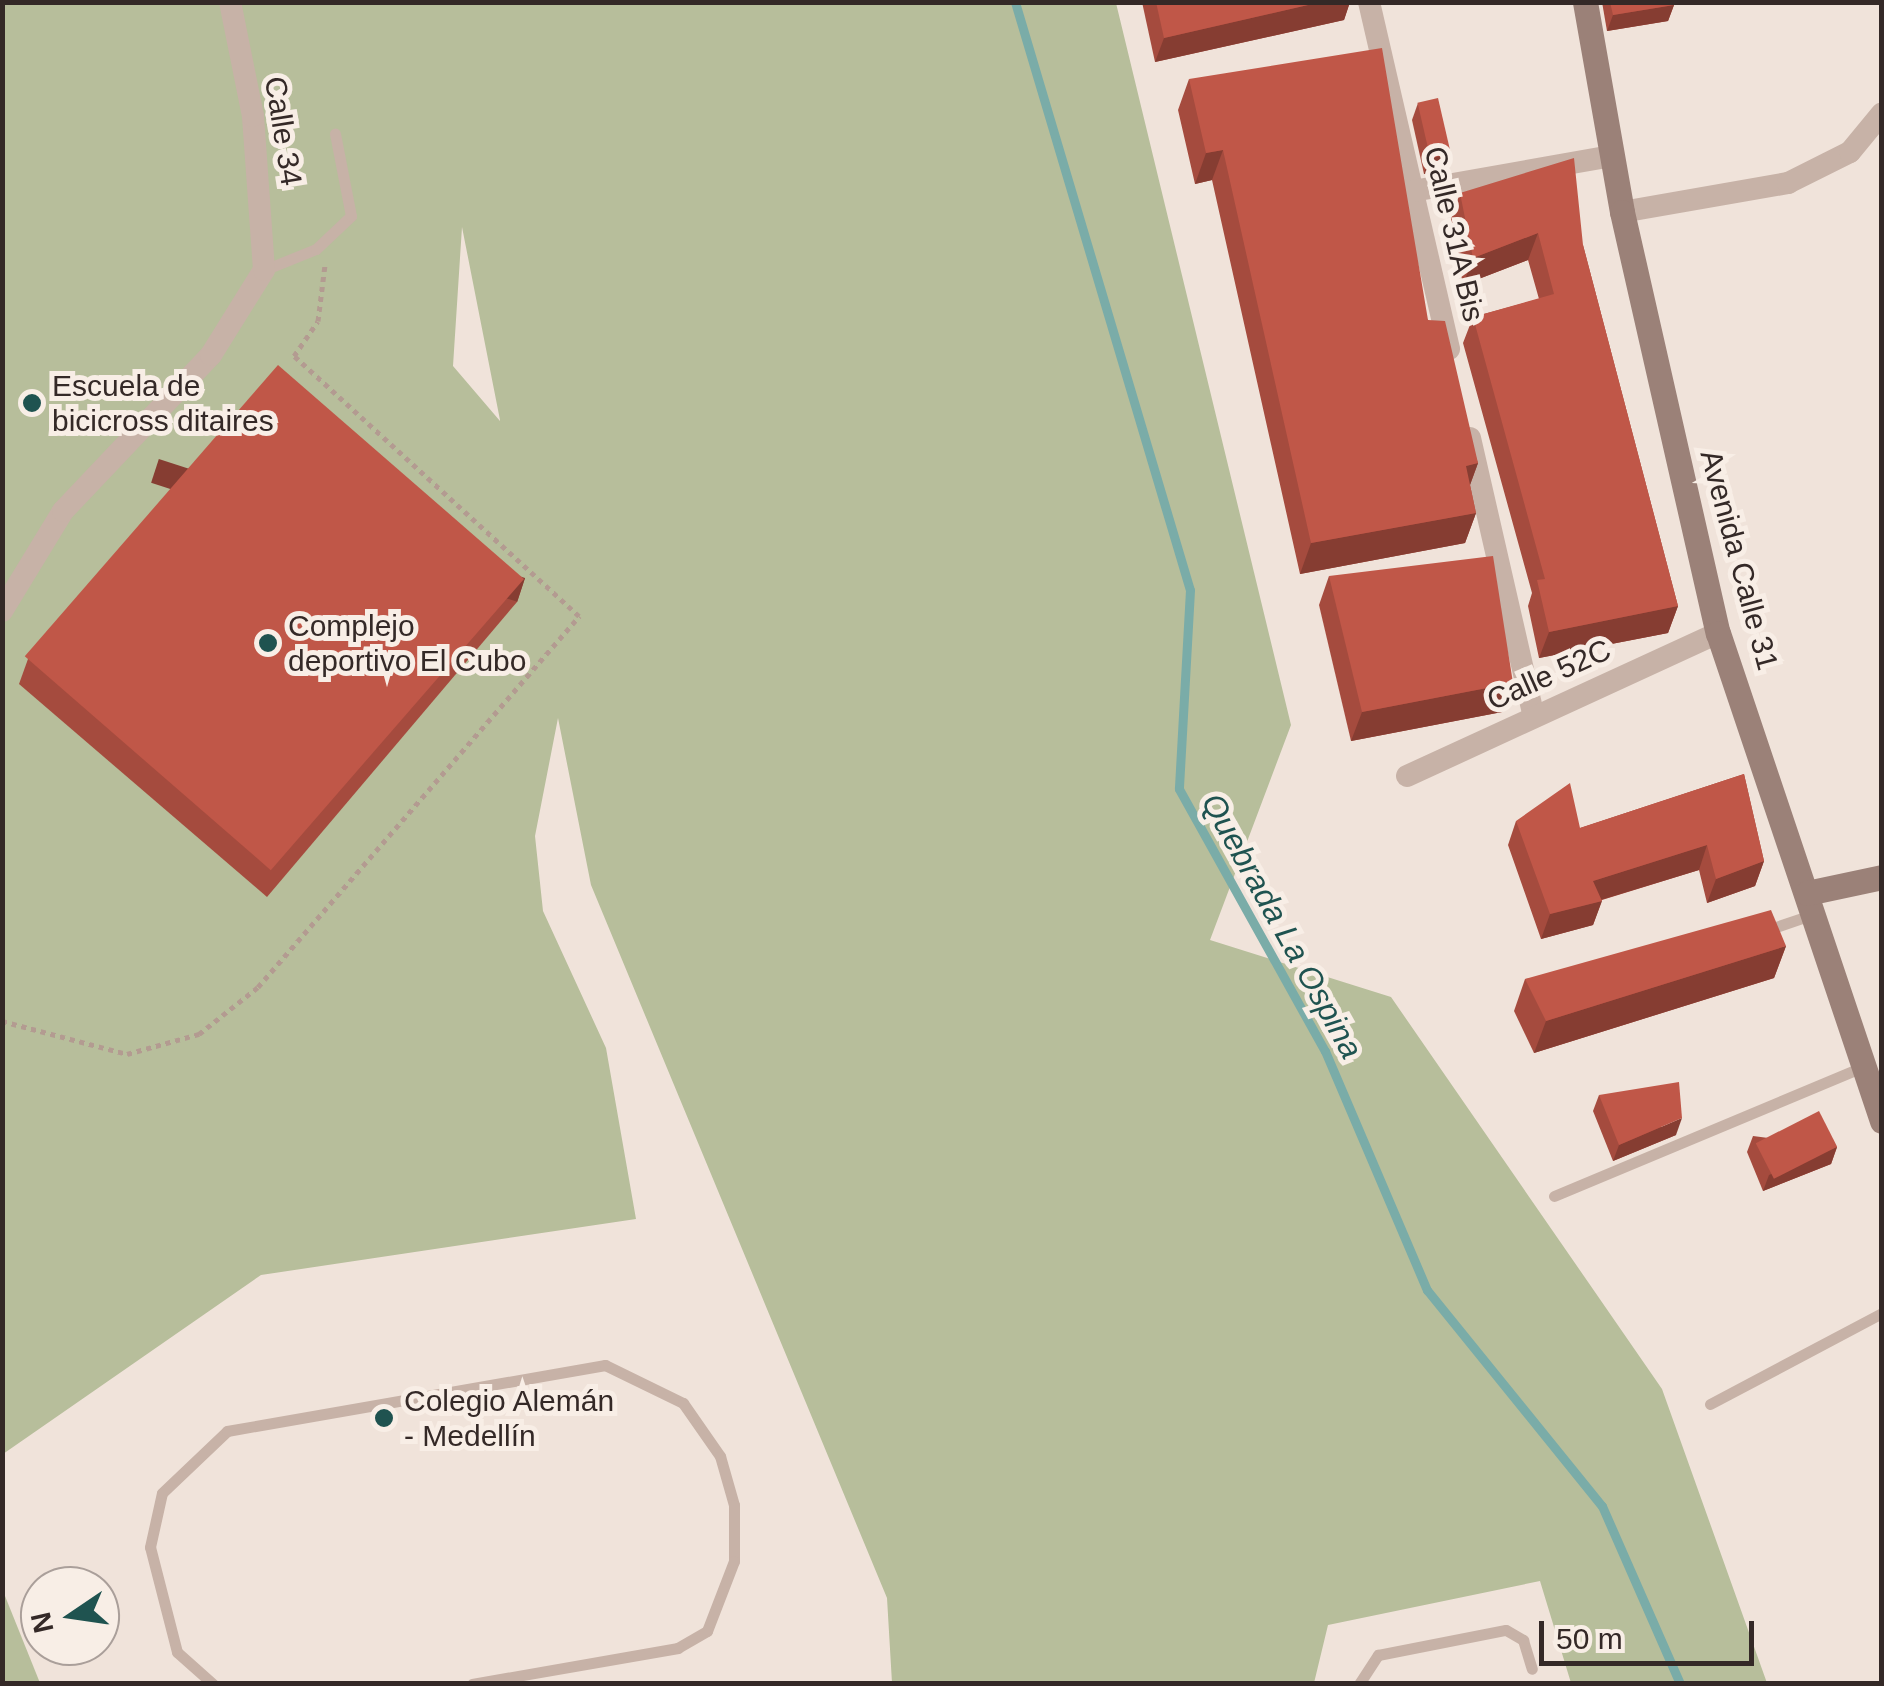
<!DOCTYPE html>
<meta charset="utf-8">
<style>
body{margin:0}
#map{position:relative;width:1884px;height:1686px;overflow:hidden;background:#f0e3da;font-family:Helvetica,sans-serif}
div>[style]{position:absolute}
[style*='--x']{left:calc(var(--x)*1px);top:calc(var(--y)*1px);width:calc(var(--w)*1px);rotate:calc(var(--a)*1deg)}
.green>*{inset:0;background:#b7be9b}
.stream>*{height:9px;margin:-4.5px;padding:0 4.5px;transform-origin:4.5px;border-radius:4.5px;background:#7aaca8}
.path>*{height:5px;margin-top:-2.5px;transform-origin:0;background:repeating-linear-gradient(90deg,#b39b91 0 5px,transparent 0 10px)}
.lane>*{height:11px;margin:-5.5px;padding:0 5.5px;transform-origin:5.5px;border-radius:5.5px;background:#c7b2a7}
.street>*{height:22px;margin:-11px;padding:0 11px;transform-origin:11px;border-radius:11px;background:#c7b2a7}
.secondary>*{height:25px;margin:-12.5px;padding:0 12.5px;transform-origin:12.5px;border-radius:12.5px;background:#9b8178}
.wall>*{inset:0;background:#a54b3e}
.shaded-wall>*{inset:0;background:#863d32;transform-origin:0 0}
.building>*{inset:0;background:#c05748;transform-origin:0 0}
.dots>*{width:28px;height:28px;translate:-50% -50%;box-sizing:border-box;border:5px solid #f8eee6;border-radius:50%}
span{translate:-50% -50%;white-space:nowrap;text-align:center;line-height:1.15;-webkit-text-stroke:10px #f8eee6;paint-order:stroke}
.street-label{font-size:30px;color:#342927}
.poi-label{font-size:30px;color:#342927}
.left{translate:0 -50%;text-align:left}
.water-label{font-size:32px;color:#1f5350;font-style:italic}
.frame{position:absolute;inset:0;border:5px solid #342927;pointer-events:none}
.north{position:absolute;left:20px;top:1566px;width:100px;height:100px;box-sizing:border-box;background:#f8eee6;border:2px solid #aa9f9a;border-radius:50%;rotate:257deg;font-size:28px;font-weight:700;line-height:40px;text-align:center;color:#342927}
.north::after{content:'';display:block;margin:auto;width:35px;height:45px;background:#1f5350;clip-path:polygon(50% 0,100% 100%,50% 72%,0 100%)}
.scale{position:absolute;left:1539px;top:1621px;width:215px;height:45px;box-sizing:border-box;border:5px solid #342927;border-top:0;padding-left:12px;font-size:30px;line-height:35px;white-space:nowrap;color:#342927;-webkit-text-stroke:8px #f8eee6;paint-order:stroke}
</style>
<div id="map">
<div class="green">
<div style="clip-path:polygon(evenodd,3px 3px,1116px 3px,1291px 725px,1210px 940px,1391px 997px,1662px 1389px,1767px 1683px,1571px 1683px,1540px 1581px,1328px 1625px,1314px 1683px,892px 1683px,887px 1598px,591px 885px,558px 718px,535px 836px,543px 911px,606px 1048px,636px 1219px,261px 1275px,3px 1454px,3px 3px,462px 227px,500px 420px,500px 421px,453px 366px,462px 227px)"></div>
<div style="clip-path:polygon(3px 1591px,40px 1683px,3px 1683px)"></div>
</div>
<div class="stream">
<div style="--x:1015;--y:2;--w:613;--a:73.43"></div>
<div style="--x:1190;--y:590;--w:199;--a:93.2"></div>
<div style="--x:1179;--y:789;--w:300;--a:60.9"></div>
<div style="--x:1325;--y:1051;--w:260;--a:66.9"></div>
<div style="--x:1427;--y:1290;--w:278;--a:51"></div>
<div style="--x:1602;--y:1506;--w:194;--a:66.3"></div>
</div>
<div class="path">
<div style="--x:2;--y:1021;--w:129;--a:14.8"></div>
<div style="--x:127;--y:1054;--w:75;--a:-15.5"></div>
<div style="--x:199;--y:1034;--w:75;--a:-38.5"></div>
<div style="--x:258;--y:987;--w:491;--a:-49.1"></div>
<div style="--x:579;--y:616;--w:386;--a:-137.6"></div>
<div style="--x:294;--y:356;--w:42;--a:-55.6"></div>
<div style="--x:318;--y:321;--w:56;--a:-82.9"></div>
</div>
<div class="lane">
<div style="--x:264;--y:270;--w:56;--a:-22"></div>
<div style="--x:316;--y:249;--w:48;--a:-43.3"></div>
<div style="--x:351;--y:216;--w:84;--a:-101"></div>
<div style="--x:1767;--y:930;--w:50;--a:-18.8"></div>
<div style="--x:1554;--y:1196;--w:334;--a:-22.7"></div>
<div style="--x:1710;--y:1404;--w:195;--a:-27.9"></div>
<div style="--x:213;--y:1684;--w:48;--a:-138.4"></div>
<div style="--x:177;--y:1652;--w:108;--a:-104.4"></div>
<div style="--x:150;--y:1547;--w:55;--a:-77.5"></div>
<div style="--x:162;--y:1493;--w:90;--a:-43.6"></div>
<div style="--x:227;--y:1431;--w:384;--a:-9.9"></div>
<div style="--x:605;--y:1365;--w:87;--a:26"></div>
<div style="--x:683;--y:1403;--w:65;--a:55.1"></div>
<div style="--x:720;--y:1456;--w:51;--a:74.1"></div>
<div style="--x:734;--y:1505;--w:56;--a:90"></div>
<div style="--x:734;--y:1561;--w:75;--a:111.1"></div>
<div style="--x:707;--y:1631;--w:34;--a:150"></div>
<div style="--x:678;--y:1648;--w:209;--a:170.1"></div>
<div style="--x:1359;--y:1684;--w:35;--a:-57"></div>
<div style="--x:1378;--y:1655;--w:130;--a:-11.1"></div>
<div style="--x:1506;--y:1630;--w:20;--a:30"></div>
<div style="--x:1523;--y:1640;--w:30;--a:73"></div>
</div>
<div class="street">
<div style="--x:1369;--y:2;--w:356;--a:77"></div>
<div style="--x:1413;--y:191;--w:201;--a:-10"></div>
<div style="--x:1622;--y:212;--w:169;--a:-9.9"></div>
<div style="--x:1788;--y:183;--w:69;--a:-26.6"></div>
<div style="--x:1850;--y:152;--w:50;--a:-50.6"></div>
<div style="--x:1470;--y:438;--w:282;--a:77.1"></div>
<div style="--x:2;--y:611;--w:117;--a:-58.6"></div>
<div style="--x:63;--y:511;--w:215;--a:-46.5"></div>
<div style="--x:211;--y:355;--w:100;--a:-58.1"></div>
<div style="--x:264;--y:270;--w:154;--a:-94.1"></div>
<div style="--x:253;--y:116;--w:116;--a:-101.4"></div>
<div style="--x:1407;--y:776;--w:342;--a:-24.7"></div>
</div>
<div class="secondary">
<div style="--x:1585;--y:2;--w:213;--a:80"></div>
<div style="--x:1622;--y:212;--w:432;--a:77.2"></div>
<div style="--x:1718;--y:633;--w:515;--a:71.42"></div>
<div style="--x:1807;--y:893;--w:77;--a:-12"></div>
</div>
<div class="wall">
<div style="clip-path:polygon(1142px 2px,1350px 2px,1344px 20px,1155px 62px)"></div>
<div style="clip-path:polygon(1602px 2px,1674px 2px,1674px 5px,1668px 21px,1607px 31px)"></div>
<div style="clip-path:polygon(1189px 79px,1428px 320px,1478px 463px,1470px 485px,1476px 513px,1465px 543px,1300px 574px,1212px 180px,1195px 184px,1178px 110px)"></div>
<div style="clip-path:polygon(1418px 103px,1445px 170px,1424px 174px,1412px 120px)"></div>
<div style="clip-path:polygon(1460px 193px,1583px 245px,1678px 606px,1668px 633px,1539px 658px,1528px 606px,1532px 593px,1463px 343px,1473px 317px,1539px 299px,1528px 260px,1463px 285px,1451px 219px)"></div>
<div style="clip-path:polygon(1329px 576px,1513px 683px,1502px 712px,1351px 741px,1319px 605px)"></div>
<div style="clip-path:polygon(525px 578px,517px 602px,267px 897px,19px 684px,28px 659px)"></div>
<div style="clip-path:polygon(1744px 774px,1764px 861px,1755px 886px,1707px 903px,1699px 870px,1602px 900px,1593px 925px,1541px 939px,1508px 845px,1516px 821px,1580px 828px)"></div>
<div style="clip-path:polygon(1786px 946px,1774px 978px,1534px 1053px,1514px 1011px,1525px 979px)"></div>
<div style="clip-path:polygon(1599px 1095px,1676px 1135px,1613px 1161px,1593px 1111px)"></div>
<div style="clip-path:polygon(1753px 1136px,1837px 1147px,1831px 1164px,1763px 1191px,1747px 1152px)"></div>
</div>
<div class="shaded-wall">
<div style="clip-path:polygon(1321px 2px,1350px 2px,1344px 20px,1155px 62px,1164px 38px)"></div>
<div style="clip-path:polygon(1674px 5px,1668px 21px,1607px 31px,1613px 15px)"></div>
<div style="clip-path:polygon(1223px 150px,1212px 180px,1195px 184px,1206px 153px)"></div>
<div style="clip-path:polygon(1451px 154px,1445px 170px,1424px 174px,1430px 157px)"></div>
<div style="clip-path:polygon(1538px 233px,1528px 260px,1463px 285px,1473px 258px)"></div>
<div style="clip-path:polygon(1478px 463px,1467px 493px,1466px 466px)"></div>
<div style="clip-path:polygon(1476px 513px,1465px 543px,1300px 574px,1311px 543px)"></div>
<div style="left:525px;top:578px;width:25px;height:385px;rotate:108deg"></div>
<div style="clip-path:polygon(1678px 606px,1668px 633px,1539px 658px,1549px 632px)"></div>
<div style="clip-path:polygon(1513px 683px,1502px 712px,1351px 741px,1362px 712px)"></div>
<div style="clip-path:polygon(1707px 845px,1699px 870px,1584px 905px,1593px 881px)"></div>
<div style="clip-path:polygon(1764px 861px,1755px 886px,1707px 903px,1716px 879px)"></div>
<div style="clip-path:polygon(1602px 901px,1593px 925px,1541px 939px,1550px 914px)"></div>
<div style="clip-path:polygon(1786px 946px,1774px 978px,1534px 1053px,1546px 1021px)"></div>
<div style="clip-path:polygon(1682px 1118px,1676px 1135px,1613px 1161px,1619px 1145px)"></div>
<div style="clip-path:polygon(1837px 1147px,1831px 1164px,1763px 1191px,1769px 1175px)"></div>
</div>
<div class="building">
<div style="clip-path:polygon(1156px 2px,1321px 2px,1164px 38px)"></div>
<div style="clip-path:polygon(1610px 2px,1674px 2px,1674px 5px,1613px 15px)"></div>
<div style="clip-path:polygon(1382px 48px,1428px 320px,1445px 321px,1478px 463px,1466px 466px,1476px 513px,1311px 543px,1223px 150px,1206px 153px,1189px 79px)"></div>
<div style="left:1438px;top:98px;width:57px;height:21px;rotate:77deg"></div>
<div style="clip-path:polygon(1574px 158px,1583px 245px,1678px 606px,1549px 632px,1537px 580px,1545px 579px,1473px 317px,1554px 294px,1538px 233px,1473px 258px,1460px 193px)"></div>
<div style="left:278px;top:365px;width:326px;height:386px;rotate:41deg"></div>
<div style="clip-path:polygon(1493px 556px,1513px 683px,1362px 712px,1329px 576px)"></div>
<div style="clip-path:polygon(1744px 774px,1764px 861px,1716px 879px,1707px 845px,1593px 881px,1602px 901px,1550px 914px,1516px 821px,1570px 783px,1580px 828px)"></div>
<div style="clip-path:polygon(1771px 910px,1786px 946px,1546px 1021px,1525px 979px)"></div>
<div style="clip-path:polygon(1679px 1082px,1682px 1118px,1619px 1145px,1599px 1095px)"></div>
<div style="left:1819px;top:1111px;width:40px;height:71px;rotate:63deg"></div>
</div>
<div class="dots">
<div style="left:32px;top:403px;background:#1f5350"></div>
<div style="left:268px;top:643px;background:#1f5350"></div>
<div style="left:384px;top:1418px;background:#1f5350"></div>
</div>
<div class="street-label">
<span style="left:283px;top:131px;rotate:81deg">Calle 34</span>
<span style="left:1454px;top:234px;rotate:77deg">Calle 31A Bis</span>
<span style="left:1739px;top:560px;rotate:75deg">Avenida Calle 31</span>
<span style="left:1549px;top:675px;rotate:-24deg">Calle 52C</span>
</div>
<div class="poi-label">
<span class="left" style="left:52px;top:403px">Escuela de<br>bicicross ditaires</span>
<span class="left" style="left:288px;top:643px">Complejo<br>deportivo El Cubo</span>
<span class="left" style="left:404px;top:1418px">Colegio Alemán<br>- Medellín</span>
</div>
<div class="water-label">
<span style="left:1282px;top:926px;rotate:61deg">Quebrada La Ospina</span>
</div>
<div class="frame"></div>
<div class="north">N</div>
<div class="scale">50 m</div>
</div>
